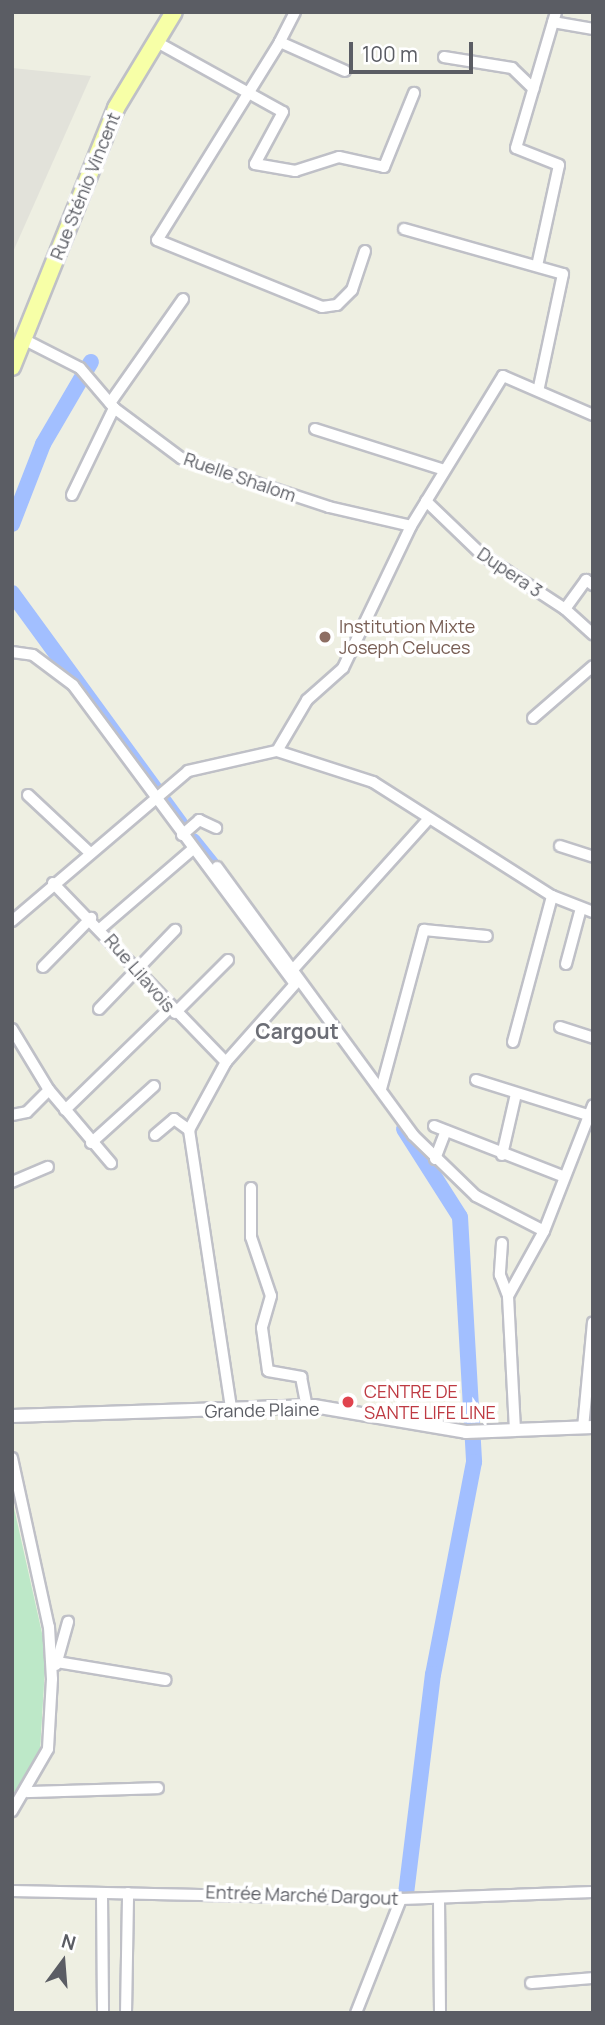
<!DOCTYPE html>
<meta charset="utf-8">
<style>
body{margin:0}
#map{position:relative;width:605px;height:2025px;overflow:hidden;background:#eeefe2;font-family:Manrope,sans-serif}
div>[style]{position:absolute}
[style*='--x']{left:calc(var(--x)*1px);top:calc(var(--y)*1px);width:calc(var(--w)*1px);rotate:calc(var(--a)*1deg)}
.industrial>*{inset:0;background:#e2e2da}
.green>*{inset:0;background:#bde8c8}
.river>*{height:16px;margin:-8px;padding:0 8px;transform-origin:8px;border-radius:8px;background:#a2bfff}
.roads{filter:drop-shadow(2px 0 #bfc0c7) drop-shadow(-2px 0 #bfc0c7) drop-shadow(0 2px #bfc0c7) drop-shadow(0 -2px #bfc0c7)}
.minor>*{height:10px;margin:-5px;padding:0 5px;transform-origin:5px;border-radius:5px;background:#fff}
.tertiary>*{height:12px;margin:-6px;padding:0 6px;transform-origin:6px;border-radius:6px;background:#fff}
.primary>*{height:16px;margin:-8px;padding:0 8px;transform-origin:8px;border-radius:8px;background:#f7ffa7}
.dots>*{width:19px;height:19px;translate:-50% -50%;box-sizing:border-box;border:4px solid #fff;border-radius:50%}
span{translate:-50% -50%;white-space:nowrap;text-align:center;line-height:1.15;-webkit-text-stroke:7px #fff;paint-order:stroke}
.street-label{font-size:18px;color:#5b5d64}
.education-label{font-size:18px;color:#785e54}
.left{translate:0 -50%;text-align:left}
.health-label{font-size:18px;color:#be3a42}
.quarter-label{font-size:21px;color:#6c6e76;font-weight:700}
.frame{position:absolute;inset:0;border:14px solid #5b5d64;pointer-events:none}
.north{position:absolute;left:28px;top:1927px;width:70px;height:70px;-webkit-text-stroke:5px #fff;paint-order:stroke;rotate:16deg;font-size:19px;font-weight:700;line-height:28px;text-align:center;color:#5b5d64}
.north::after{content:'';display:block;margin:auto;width:24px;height:32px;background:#5b5d64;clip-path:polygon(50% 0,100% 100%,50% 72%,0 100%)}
.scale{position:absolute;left:349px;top:42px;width:124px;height:32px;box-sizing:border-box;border:4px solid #5b5d64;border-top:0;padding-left:9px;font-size:21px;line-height:24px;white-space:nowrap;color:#5b5d64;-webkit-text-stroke:5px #fff;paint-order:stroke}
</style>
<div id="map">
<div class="industrial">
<div style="clip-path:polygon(12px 68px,91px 76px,12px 254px)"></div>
</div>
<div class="green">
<div style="clip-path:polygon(12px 1499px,46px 1651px,40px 1751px,12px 1796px)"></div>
</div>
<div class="river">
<div style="--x:12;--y:524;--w:86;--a:-68.8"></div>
<div style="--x:43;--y:444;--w:95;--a:-59.7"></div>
<div style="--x:12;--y:593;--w:285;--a:53.9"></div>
<div style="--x:193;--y:841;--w:51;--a:51.3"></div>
<div style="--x:404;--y:1129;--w:104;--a:57.5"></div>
<div style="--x:460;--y:1217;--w:245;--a:86.7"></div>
<div style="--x:474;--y:1462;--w:216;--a:100.9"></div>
<div style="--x:433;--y:1674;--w:222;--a:97"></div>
</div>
<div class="roads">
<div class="minor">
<div style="--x:295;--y:12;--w:34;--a:117"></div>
<div style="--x:280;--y:42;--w:71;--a:24"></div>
<div style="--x:553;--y:22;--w:41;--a:9.9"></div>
<div style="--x:155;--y:41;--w:146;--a:29"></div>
<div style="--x:283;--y:112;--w:59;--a:118.3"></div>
<div style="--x:255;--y:164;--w:41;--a:9.9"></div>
<div style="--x:295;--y:171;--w:46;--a:-17.7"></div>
<div style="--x:339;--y:157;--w:46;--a:12.5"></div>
<div style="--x:384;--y:167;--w:80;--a:-67.9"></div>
<div style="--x:280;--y:42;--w:233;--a:121.8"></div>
<div style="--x:157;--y:240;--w:178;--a:22.1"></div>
<div style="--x:322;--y:307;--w:15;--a:-8"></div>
<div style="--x:337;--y:305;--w:21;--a:-45"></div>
<div style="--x:352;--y:290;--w:41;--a:-71.6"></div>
<div style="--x:444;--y:57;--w:69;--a:9.2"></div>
<div style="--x:512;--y:68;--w:30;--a:44"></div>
<div style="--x:404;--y:229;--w:165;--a:15.8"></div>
<div style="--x:563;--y:274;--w:116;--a:102"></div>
<div style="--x:537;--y:266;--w:103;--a:-77.7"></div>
<div style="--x:559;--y:165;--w:46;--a:-158.4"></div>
<div style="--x:516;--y:148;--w:142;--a:-73.6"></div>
<div style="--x:23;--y:339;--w:64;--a:27"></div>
<div style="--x:80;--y:368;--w:52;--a:49.6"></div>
<div style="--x:114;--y:408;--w:84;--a:36.7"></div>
<div style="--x:181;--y:458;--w:156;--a:18.3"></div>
<div style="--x:329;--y:507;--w:84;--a:13"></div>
<div style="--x:110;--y:403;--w:127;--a:-54.9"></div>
<div style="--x:315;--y:429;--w:135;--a:17.6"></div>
<div style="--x:72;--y:495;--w:97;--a:-64.2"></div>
<div style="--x:426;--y:501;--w:76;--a:43.9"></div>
<div style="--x:481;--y:554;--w:100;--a:33.2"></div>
<div style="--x:565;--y:609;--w:36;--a:-54"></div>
<div style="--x:586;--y:580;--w:9;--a:36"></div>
<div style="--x:565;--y:609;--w:38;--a:42"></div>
<div style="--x:12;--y:652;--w:21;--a:8"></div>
<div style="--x:33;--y:655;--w:50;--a:36.9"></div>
<div style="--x:73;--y:685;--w:372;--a:53.4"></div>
<div style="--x:295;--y:984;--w:104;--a:131.5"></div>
<div style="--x:226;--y:1062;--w:77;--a:118.6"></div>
<div style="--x:189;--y:1130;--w:286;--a:81.4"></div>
<div style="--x:533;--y:718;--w:79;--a:-40.9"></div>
<div style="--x:277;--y:751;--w:59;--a:-59.5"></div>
<div style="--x:307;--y:700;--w:48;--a:-41.6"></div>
<div style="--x:343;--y:668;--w:157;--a:-64.4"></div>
<div style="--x:411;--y:526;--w:176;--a:-58.5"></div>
<div style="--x:503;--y:376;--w:98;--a:23.4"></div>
<div style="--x:28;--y:795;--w:83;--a:43.1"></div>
<div style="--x:182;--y:835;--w:23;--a:-41"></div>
<div style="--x:199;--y:820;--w:19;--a:25"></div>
<div style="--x:560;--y:846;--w:35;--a:18"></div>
<div style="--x:217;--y:867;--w:332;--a:53.8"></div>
<div style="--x:413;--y:1135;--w:88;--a:44.1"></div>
<div style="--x:476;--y:1196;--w:76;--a:27.2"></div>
<div style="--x:53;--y:883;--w:249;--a:46"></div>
<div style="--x:12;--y:921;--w:231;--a:-40.4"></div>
<div style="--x:188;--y:771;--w:91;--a:-12.7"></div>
<div style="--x:277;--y:751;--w:101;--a:17.9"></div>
<div style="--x:373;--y:782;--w:212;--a:32.5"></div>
<div style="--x:552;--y:896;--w:44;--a:21.3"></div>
<div style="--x:101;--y:928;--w:121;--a:-40.7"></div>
<div style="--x:566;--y:964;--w:58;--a:-75"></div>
<div style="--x:43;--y:967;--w:69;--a:-45.6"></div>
<div style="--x:289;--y:974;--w:206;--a:-48"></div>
<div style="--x:99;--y:1009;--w:110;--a:-46.1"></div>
<div style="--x:175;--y:1013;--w:75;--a:-45"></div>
<div style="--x:560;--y:1027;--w:35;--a:18"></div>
<div style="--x:12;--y:1029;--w:71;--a:58.8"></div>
<div style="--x:49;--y:1090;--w:96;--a:49.7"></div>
<div style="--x:513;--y:1042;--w:151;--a:-75"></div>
<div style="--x:476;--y:1080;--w:117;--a:17.4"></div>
<div style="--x:381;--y:1089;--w:165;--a:-74.9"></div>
<div style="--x:424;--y:930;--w:63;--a:5.4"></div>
<div style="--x:65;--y:1110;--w:146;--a:-44.2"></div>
<div style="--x:12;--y:1115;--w:15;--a:-11"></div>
<div style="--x:27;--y:1112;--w:31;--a:-45"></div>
<div style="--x:434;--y:1126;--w:137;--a:21.3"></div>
<div style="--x:155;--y:1135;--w:25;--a:-40"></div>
<div style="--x:174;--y:1119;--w:19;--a:36"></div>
<div style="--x:91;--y:1143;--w:85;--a:-42.1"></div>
<div style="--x:502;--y:1155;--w:63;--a:-77.1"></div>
<div style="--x:435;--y:1159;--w:30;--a:-69"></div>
<div style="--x:12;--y:1182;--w:39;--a:-23"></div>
<div style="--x:251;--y:1188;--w:49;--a:90"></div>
<div style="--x:251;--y:1237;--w:62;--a:71.3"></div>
<div style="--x:271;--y:1296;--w:33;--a:106"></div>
<div style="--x:262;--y:1328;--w:43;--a:82.1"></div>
<div style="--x:268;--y:1371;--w:34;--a:10"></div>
<div style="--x:301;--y:1377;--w:31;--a:79"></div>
<div style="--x:502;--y:1243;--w:32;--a:94"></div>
<div style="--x:500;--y:1275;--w:22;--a:69"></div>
<div style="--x:583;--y:1428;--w:106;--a:-84.6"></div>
<div style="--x:515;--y:1430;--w:134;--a:-93"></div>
<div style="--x:508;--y:1296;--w:74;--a:-61"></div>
<div style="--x:544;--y:1231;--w:135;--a:-68.7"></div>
<div style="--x:12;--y:1458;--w:173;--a:77.7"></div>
<div style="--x:49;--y:1627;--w:52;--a:86.7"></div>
<div style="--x:52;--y:1679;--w:70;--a:93.3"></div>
<div style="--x:48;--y:1749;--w:72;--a:120.1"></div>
<div style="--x:57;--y:1662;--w:110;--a:9.4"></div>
<div style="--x:56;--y:1665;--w:45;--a:-74.4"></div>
<div style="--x:27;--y:1792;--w:131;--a:-1.7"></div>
<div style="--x:12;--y:1891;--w:389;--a:1.2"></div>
<div style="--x:401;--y:1899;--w:192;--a:-2.1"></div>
<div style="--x:102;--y:1894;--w:119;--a:89.5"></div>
<div style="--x:439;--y:1898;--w:115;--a:89.5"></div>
<div style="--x:531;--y:1983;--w:62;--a:-4.6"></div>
<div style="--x:126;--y:2013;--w:120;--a:-89"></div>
<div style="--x:356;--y:2013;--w:123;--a:-68.5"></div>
</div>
<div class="tertiary">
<div style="--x:12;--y:1416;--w:302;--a:-1.9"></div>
<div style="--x:314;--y:1406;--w:154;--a:9.7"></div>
<div style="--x:466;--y:1432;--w:127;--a:-2.3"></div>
</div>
<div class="primary">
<div style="--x:12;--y:367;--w:279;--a:-68.1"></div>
<div style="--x:116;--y:108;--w:112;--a:-58.9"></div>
</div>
</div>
<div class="dots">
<div style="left:325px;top:637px;background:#8d6e63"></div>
<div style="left:348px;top:1402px;background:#e0444e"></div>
</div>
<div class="street-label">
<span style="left:85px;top:186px;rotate:-68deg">Rue Sténio Vincent</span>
<span style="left:240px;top:477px;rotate:19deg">Ruelle Shalom</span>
<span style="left:510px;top:572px;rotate:34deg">Dupera 3</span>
<span style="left:140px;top:973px;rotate:49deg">Rue Lilavois</span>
<span style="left:262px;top:1410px;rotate:-1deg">Grande Plaine</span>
<span style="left:302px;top:1895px;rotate:2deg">Entrée Marché Dargout</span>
</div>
<div class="education-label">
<span class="left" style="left:339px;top:637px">Institution Mixte<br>Joseph Celuces</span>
</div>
<div class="health-label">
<span class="left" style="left:364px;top:1402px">CENTRE DE<br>SANTE LIFE LINE</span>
</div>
<div class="quarter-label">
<span style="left:297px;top:1031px">Cargout</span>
</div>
<div class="frame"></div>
<div class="north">N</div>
<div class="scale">100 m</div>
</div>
